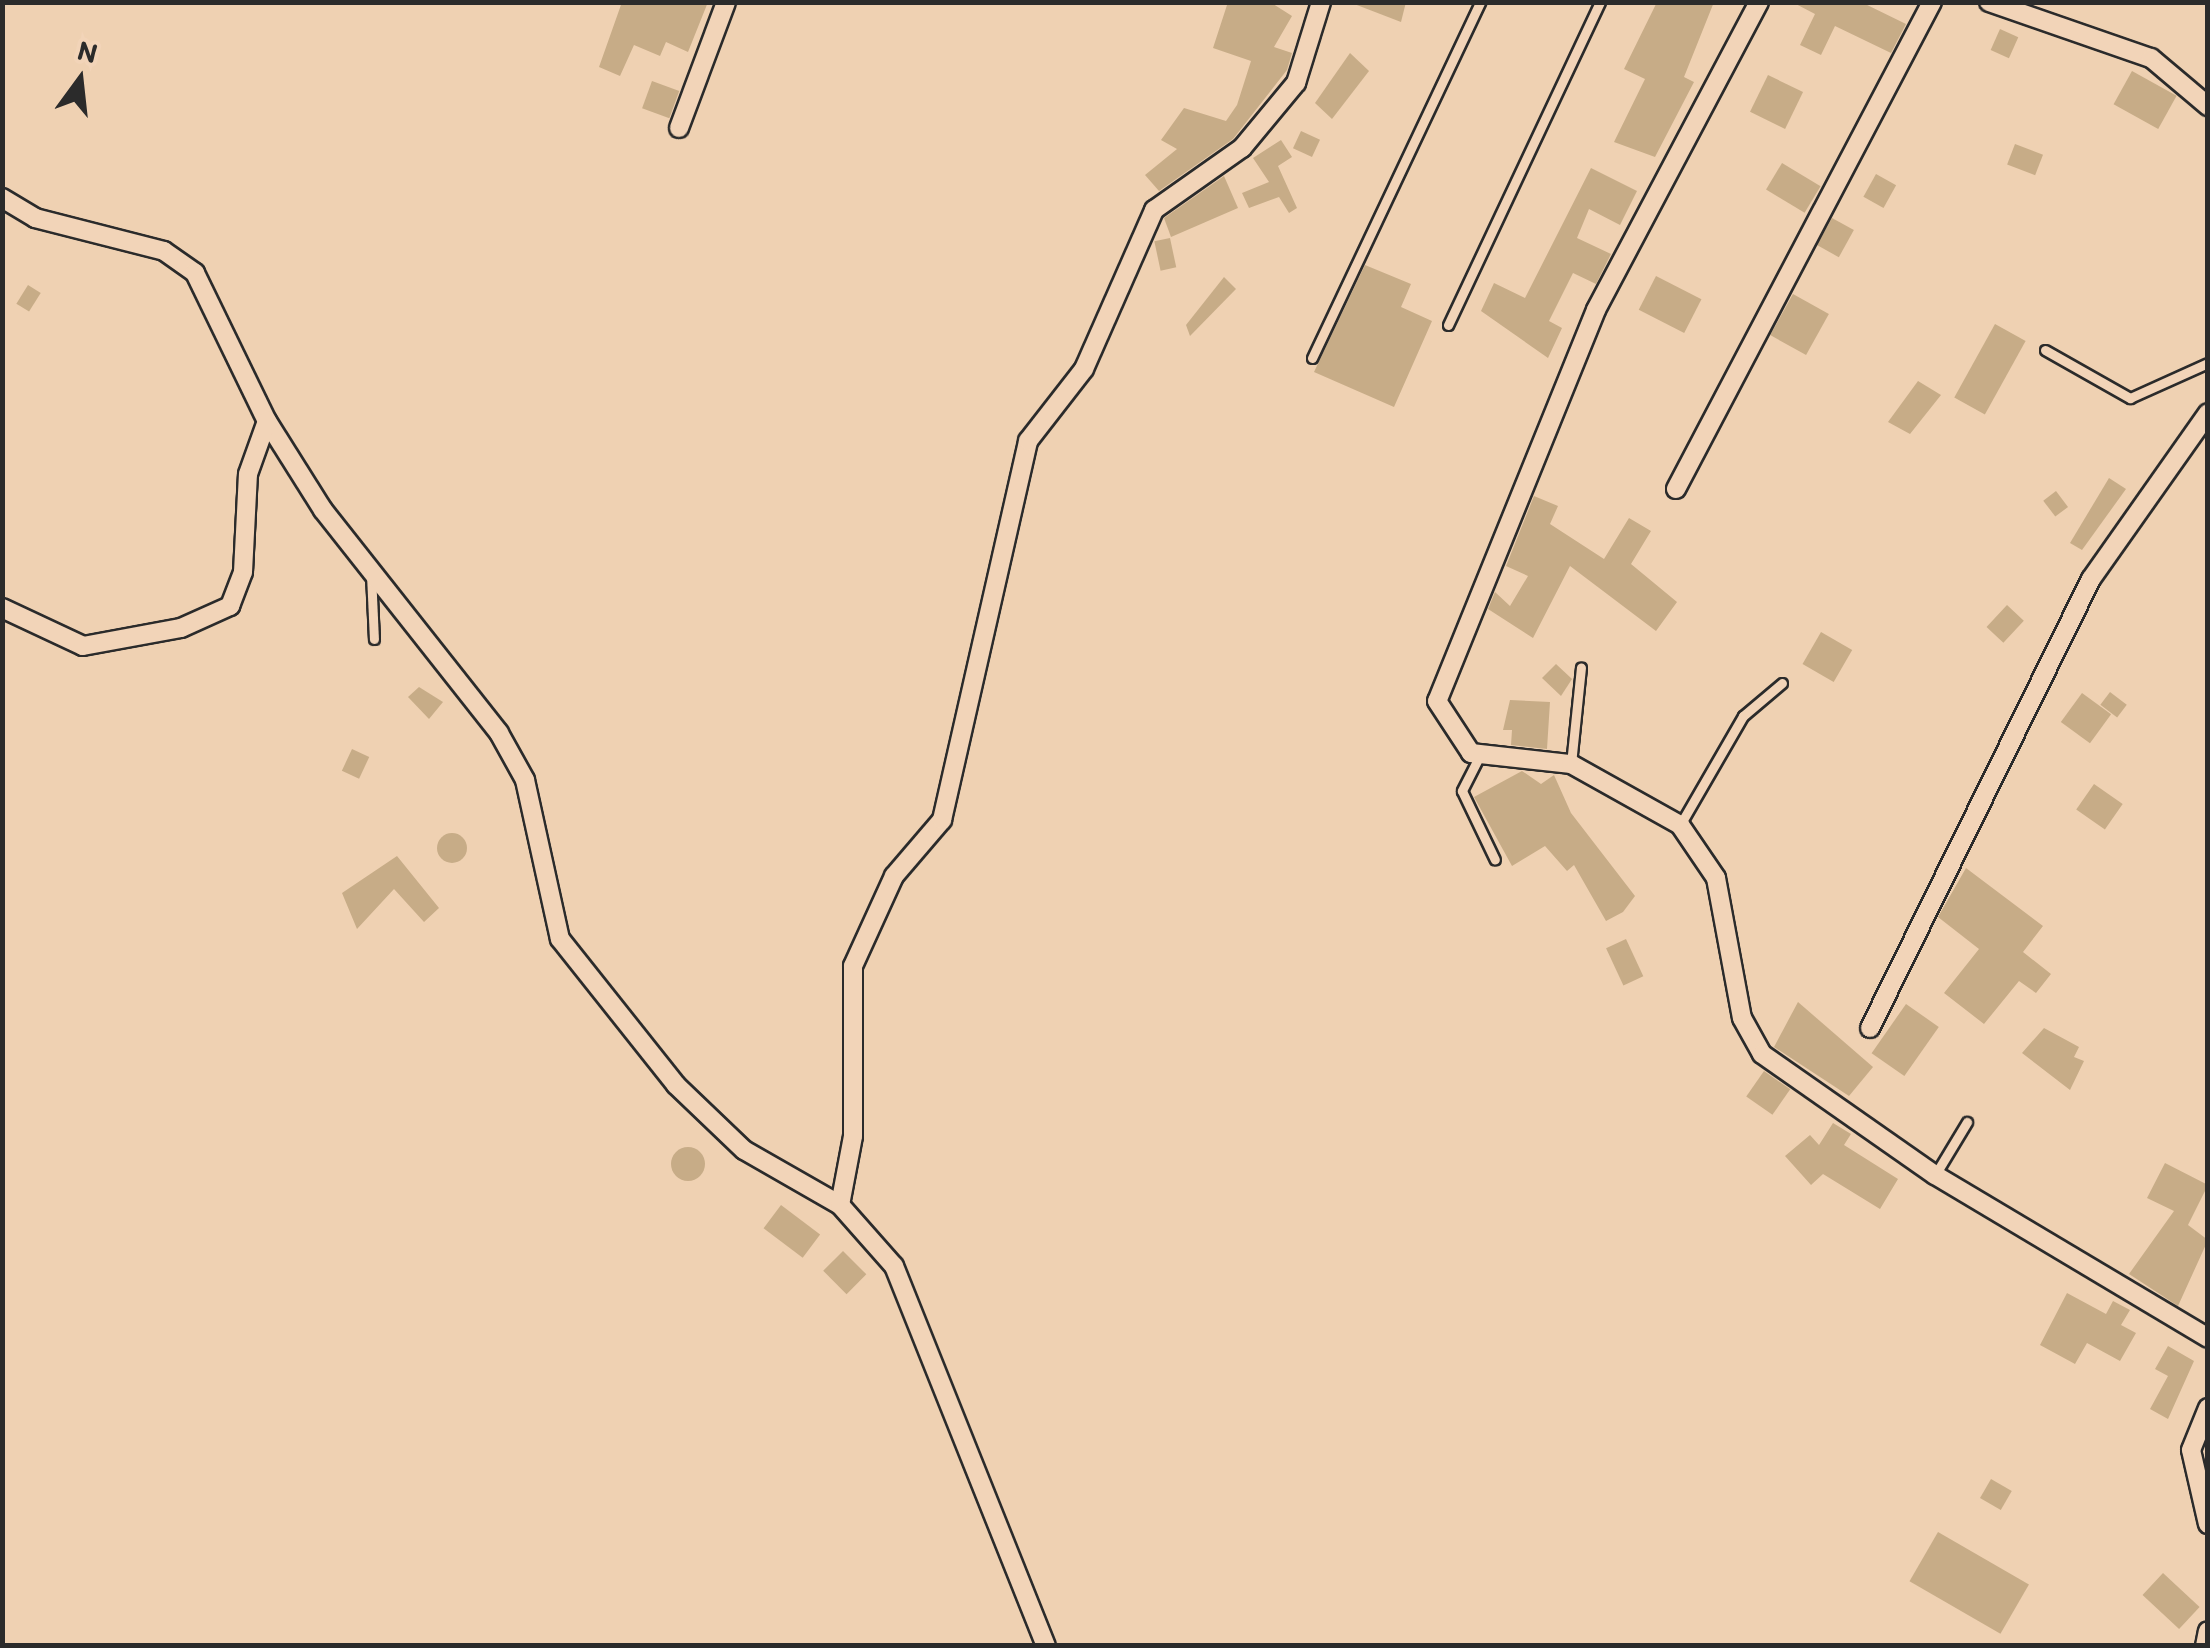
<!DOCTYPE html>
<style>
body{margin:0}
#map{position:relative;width:2210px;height:1648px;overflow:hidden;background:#efd1b2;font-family:Itim,sans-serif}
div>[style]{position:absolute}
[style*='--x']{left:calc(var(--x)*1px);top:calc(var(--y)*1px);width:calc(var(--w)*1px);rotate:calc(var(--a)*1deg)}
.building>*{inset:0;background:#c7ac87;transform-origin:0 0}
.round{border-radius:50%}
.roads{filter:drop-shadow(2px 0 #2b2b2b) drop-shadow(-2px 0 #2b2b2b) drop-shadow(0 2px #2b2b2b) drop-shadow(0 -2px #2b2b2b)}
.service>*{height:9px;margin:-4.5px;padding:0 4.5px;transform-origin:4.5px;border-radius:4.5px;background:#f2d4b8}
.minor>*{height:18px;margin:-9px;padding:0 9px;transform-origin:9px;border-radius:9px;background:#f2d4b8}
span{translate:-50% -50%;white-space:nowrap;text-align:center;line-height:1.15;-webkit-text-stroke:9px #f2d4b8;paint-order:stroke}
.frame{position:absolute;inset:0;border:5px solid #2b2b2b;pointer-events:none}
.north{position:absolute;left:30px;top:30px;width:100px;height:100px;-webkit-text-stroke:8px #f2d4b8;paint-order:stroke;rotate:15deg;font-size:28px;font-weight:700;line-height:40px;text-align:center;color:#2b2b2b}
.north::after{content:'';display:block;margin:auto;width:35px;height:45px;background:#2b2b2b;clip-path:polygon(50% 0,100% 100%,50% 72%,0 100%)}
</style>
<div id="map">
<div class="building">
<div style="clip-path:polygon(622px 2px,708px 2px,688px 52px,666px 42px,660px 56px,634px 45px,620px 76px,599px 67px)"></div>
<div style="clip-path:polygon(1228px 2px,1270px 2px,1292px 16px,1274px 47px,1292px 53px,1287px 70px,1233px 139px,1159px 191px,1145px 175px,1177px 149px,1161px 140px,1184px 108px,1226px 121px,1237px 105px,1251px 61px,1213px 48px)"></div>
<div style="clip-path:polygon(1349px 2px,1406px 2px,1401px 22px)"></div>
<div style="clip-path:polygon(1657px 2px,1714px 2px,1684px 77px,1694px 82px,1655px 157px,1614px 142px,1645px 79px,1624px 69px)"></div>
<div style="clip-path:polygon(1792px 2px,1861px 2px,1906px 24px,1891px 53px,1835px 26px,1821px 55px,1800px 45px,1815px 14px)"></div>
<div style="left:2000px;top:29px;width:20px;height:23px;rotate:24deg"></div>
<div style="clip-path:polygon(1350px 53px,1369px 71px,1332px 119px,1315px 103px)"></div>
<div style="left:2132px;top:71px;width:51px;height:38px;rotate:29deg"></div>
<div style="left:1768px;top:75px;width:39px;height:41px;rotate:26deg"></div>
<div style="left:652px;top:81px;width:29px;height:29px;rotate:20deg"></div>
<div style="left:1301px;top:131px;width:21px;height:19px;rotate:25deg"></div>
<div style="clip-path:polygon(1281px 140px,1292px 157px,1278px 166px,1297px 208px,1289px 213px,1279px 197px,1249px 208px,1242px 193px,1269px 182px,1253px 158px)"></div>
<div style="left:2015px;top:144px;width:30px;height:22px;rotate:21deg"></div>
<div style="left:1782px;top:163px;width:45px;height:31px;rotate:31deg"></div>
<div style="clip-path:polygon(1591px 168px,1637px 191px,1620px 225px,1589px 209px,1577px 238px,1611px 254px,1596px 284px,1573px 273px,1549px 321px,1562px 328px,1548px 358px,1481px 311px,1494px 283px,1525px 298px)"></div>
<div style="left:1876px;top:174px;width:23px;height:26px;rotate:29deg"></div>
<div style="clip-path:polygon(1224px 176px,1238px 208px,1171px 237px,1164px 218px)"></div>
<div style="left:1832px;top:218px;width:25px;height:31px;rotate:29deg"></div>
<div style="left:1170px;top:238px;width:30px;height:16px;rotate:78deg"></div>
<div style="clip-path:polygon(1365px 265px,1411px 284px,1401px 307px,1432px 321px,1394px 407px,1314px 372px)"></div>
<div style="left:1656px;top:276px;width:51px;height:38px;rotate:27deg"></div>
<div style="clip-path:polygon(1224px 277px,1236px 289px,1190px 336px,1186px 325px)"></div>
<div style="left:28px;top:285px;width:15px;height:22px;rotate:32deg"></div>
<div style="left:1793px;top:294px;width:41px;height:47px;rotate:29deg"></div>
<div style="left:1995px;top:324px;width:35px;height:84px;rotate:29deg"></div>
<div style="clip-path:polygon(1918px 381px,1941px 395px,1910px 434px,1888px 422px)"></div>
<div style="clip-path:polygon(2109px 478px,2126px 489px,2082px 550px,2070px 543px)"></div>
<div style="left:2056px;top:491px;width:20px;height:16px;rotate:53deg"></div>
<div style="clip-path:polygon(1534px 496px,1558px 506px,1550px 524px,1604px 559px,1629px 518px,1651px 531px,1631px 564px,1677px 602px,1656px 631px,1570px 566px,1533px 638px,1488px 609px,1495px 592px,1510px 606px,1528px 576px,1506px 566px)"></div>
<div style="left:2007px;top:605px;width:23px;height:30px;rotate:43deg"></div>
<div style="left:1821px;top:632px;width:36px;height:37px;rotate:30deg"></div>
<div style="clip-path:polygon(1556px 664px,1572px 679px,1561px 696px,1542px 678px)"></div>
<div style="clip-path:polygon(419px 687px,443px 702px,429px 719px,408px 697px)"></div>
<div style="left:2110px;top:692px;width:21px;height:16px;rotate:37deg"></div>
<div style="left:2082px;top:693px;width:36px;height:36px;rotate:36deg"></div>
<div style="clip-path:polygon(1510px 700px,1550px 702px,1547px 749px,1511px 745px,1512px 730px,1503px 730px)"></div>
<div style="left:352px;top:749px;width:19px;height:24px;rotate:25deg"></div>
<div style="clip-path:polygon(1522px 771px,1541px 784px,1554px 775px,1571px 813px,1635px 896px,1623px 912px,1606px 921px,1574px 865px,1567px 871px,1545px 846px,1512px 866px,1474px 797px)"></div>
<div style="left:2094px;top:784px;width:35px;height:31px;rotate:35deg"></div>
<div class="round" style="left:437px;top:833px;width:30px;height:30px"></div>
<div style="clip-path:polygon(397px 856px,439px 908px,424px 922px,394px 889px,357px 929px,342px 893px)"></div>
<div style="clip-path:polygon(1966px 868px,2043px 926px,2023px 952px,2051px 974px,2036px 993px,2019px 981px,1984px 1024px,1944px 993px,1979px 949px,1938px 917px)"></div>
<div style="left:1626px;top:939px;width:41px;height:22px;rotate:65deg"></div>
<div style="clip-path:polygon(1798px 1002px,1873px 1067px,1849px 1096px,1774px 1047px)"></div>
<div style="left:1906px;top:1004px;width:40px;height:60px;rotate:35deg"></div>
<div style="clip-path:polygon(2044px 1028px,2079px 1047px,2074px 1057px,2084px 1061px,2070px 1090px,2022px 1053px)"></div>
<div style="left:1764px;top:1071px;width:32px;height:31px;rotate:35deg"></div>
<div style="clip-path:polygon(1833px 1123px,1851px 1134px,1844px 1145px,1898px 1179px,1880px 1209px,1823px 1174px,1811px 1185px,1785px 1156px,1810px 1135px,1819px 1145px)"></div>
<div class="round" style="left:671px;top:1147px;width:34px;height:34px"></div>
<div style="clip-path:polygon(2165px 1163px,2208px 1185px,2188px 1225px,2208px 1240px,2178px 1306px,2129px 1274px,2174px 1211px,2147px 1198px)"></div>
<div style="left:781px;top:1205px;width:49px;height:29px;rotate:37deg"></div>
<div style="left:843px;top:1251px;width:33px;height:28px;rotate:45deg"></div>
<div style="clip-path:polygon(2067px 1293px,2106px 1314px,2113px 1301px,2130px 1310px,2121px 1325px,2136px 1333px,2120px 1361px,2087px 1343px,2075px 1364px,2040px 1345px)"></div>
<div style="clip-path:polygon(2168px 1346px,2194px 1361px,2168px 1419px,2150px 1409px,2168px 1376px,2155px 1369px)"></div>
<div style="left:1991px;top:1479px;width:24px;height:22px;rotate:30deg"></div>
<div style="left:1938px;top:1532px;width:105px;height:57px;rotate:30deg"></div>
<div style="left:2163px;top:1573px;width:50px;height:30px;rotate:43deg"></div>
</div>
<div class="roads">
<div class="service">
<div style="--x:1448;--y:325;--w:357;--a:-64.8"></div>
<div style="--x:2045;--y:350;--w:98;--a:29.5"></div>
<div style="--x:2130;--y:398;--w:85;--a:-24.2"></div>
<div style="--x:1312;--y:358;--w:394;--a:-64.7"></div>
<div style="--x:371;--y:574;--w:65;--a:87.4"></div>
<div style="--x:1479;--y:757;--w:38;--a:117"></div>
<div style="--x:1462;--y:791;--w:76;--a:64.4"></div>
<div style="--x:1571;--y:764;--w:97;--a:-84.1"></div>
<div style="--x:1680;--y:825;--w:126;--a:-60"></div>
<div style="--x:1743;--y:716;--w:51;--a:-40.2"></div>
<div style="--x:1935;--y:1175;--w:62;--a:-58.9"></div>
</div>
<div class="minor">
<div style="--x:1759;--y:2;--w:348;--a:117.9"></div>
<div style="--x:1596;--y:310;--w:422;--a:112.1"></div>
<div style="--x:1437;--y:701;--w:62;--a:56.8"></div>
<div style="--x:1471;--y:753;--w:101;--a:6.3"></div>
<div style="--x:1571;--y:764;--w:125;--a:29.2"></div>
<div style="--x:1680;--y:825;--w:64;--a:55.8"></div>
<div style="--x:1716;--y:878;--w:142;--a:79.5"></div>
<div style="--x:1742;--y:1018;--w:41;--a:60.9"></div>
<div style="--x:1762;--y:1054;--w:211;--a:35"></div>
<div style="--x:1935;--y:1175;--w:318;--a:30.8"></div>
<div style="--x:1989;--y:2;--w:171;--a:19.1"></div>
<div style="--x:2151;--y:58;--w:75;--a:40.1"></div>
<div style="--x:679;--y:128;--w:134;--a:-69.5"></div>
<div style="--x:2;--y:198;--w:39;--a:31"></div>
<div style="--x:35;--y:218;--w:133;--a:14.3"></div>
<div style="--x:164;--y:251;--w:38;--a:35"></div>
<div style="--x:195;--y:273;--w:165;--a:64.1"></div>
<div style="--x:267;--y:421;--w:105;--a:57.8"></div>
<div style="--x:323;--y:510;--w:284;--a:51.7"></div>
<div style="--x:499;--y:733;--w:54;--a:61"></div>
<div style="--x:525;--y:780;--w:163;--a:77.6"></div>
<div style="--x:560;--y:939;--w:186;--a:51.5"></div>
<div style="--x:676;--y:1085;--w:94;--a:43.7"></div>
<div style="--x:744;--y:1150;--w:111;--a:29.8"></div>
<div style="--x:840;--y:1205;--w:81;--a:48.5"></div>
<div style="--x:894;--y:1266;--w:409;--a:68.2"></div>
<div style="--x:1676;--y:489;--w:550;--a:-62.27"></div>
<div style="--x:2;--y:608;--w:89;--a:25.1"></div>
<div style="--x:83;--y:646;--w:100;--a:-10.4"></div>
<div style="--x:181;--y:628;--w:54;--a:-24.2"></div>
<div style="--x:230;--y:606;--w:36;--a:-69"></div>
<div style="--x:243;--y:572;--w:98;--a:-87.1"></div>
<div style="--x:248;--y:474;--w:56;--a:-70.3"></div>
<div style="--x:1870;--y:1028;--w:500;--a:-63.79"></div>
<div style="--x:2091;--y:579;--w:203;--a:-54.8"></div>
<div style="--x:840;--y:1205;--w:70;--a:-79.3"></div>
<div style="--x:853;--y:1136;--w:170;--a:-90"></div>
<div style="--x:853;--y:966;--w:99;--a:-65.5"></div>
<div style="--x:894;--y:876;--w:74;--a:-49.4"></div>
<div style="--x:942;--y:820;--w:389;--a:-77.2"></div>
<div style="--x:1028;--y:441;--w:91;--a:-52.1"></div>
<div style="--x:1084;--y:369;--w:174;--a:-66.2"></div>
<div style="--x:1154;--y:210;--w:108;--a:-35.2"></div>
<div style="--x:1242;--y:148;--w:85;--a:-50.3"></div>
<div style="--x:1296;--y:83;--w:85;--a:-72.8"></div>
<div style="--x:2208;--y:1408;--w:45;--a:112"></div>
<div style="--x:2191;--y:1450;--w:76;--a:77.1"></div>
<div style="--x:2205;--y:1646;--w:15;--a:-79"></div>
</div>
</div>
<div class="frame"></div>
<div class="north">N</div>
</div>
